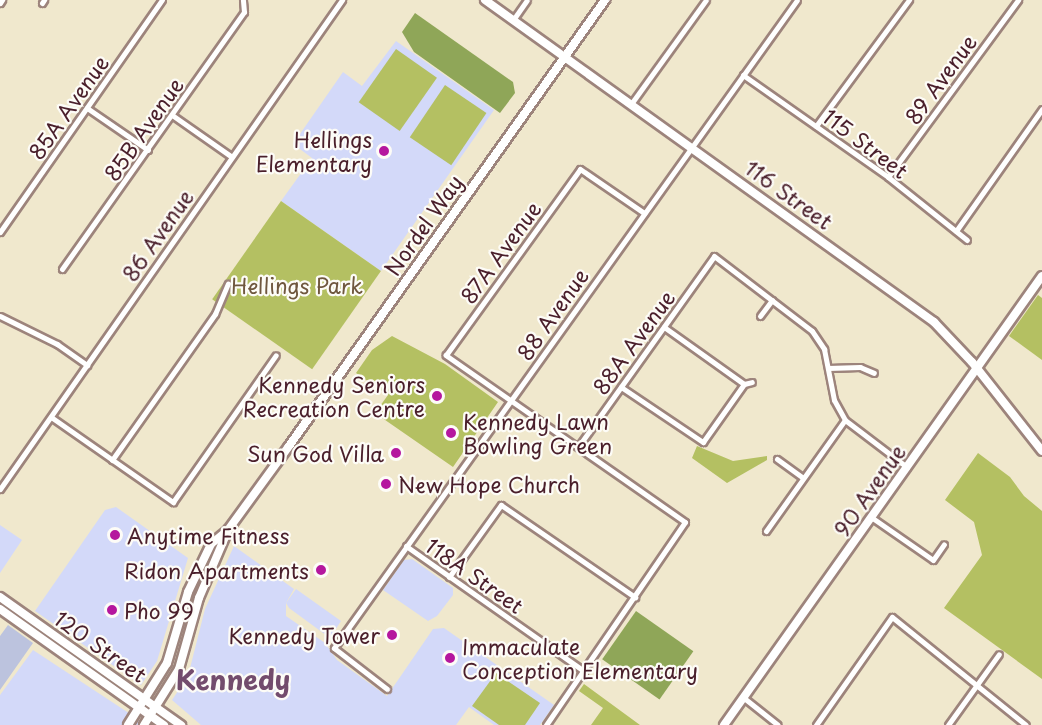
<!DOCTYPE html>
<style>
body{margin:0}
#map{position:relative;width:1042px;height:725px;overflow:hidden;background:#f0e8cd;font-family:"Playpen Sans",sans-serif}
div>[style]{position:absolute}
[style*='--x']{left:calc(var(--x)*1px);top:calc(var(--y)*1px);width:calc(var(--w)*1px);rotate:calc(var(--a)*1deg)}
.built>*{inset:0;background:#d3d9f9}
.industrial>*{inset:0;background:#bcc3de}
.green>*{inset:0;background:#b4c062;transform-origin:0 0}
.forest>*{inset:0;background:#8fa658;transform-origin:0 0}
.roads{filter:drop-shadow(2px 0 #9d847c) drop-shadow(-2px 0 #9d847c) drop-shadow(0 2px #9d847c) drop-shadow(0 -2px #9d847c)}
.street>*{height:5px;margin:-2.5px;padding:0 2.5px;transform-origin:2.5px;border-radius:2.5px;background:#fff}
.secondary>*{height:8px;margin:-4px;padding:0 4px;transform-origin:4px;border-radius:4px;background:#fff}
.dots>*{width:16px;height:16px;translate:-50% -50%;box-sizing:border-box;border:3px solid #fdfcf7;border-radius:50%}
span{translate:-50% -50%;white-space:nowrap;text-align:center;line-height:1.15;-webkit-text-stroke:4.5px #fdfcf7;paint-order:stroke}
.street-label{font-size:21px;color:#4a1f2b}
.poi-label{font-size:21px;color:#4a1f2b}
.right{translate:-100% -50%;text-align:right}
.left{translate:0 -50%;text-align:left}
.park-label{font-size:21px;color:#6f573e}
.district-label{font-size:27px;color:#734c6d;font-weight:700}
</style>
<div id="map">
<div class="built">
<div style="clip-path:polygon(396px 41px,494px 110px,381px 271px,281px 201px,312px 158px,293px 144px,343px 72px,362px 86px)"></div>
<div style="clip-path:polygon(116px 507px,188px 558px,157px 661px,141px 685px,35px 611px,105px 510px)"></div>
<div style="clip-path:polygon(0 525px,22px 540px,0 573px)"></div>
<div style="clip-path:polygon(234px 546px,294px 589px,286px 603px,286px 616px,325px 643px,337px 660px,387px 696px,433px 629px,444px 628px,554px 705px,540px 725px,494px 725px,469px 707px,456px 725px,201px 725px,172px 700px,188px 676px,205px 609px)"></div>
<div style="clip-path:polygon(412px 559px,453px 588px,453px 595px,437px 616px,428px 621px,383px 590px,404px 560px)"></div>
<div style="clip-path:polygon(296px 589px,341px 621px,330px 638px,289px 608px,286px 603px)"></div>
<div style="clip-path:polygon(33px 650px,147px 725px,0 725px,0 695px)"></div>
</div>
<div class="industrial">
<div style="clip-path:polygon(8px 625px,33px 643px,0 690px,0 636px)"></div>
</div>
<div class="green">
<div style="left:396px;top:49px;width:50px;height:65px;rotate:35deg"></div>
<div style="left:445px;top:85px;width:50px;height:63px;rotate:34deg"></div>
<div style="left:281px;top:201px;width:122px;height:120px;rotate:35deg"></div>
<div style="clip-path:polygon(1038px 295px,1042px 298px,1042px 360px,1009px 336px)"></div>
<div style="clip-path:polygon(392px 336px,445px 364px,498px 402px,453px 467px,375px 413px,388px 395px,356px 373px,372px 350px)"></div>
<div style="clip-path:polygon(697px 446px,733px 461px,767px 456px,767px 460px,727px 483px,692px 458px)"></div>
<div style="clip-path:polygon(978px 453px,1010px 477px,1024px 496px,1042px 511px,1042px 679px,944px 608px,982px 555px,974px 522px,945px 500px)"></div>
<div style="clip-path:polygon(496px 673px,540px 703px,525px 725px,499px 725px,472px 706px)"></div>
<div style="clip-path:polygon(584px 684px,640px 725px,591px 725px,603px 708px,579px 691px)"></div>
</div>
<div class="forest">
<div style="clip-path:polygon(415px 13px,513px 82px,515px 93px,500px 113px,414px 52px,402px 32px)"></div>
<div style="left:636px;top:611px;width:70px;height:59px;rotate:35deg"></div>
</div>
<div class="roads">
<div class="street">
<div style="--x:0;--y:3;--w:4;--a:-56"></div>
<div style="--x:42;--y:3;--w:4;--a:-56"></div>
<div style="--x:513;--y:20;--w:24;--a:-55"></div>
<div style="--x:743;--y:75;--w:177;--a:35.1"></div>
<div style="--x:888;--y:177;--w:101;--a:38.6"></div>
<div style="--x:631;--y:104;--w:128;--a:-54.2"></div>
<div style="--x:87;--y:108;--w:74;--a:34.5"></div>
<div style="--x:172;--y:115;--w:73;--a:35"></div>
<div style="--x:816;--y:126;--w:157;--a:-53.6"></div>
<div style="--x:888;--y:177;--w:220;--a:-53.7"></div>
<div style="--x:956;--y:231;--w:149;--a:-54.8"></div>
<div style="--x:0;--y:232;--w:283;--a:-55.1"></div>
<div style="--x:62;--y:269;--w:315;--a:-54.7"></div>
<div style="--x:244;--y:12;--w:12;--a:-95"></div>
<div style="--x:0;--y:316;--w:64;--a:26.2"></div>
<div style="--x:57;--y:344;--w:37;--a:35"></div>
<div style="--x:760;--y:316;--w:20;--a:-53"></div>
<div style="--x:664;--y:327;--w:98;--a:35.5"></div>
<div style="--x:744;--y:384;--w:8;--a:-14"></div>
<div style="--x:828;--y:368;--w:32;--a:-2"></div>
<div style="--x:860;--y:367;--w:15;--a:23"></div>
<div style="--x:621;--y:387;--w:99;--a:33.9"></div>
<div style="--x:703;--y:442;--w:71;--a:-54.7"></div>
<div style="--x:51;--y:417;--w:149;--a:34.9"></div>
<div style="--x:173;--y:502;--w:179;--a:-55"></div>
<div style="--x:578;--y:447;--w:234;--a:-54.5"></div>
<div style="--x:714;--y:256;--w:123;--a:37.4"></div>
<div style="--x:812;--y:331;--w:22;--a:56"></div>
<div style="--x:824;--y:349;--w:52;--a:78.9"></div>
<div style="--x:834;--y:400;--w:23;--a:61"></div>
<div style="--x:845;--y:420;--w:78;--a:37.2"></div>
<div style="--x:777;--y:459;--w:32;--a:36"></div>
<div style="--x:112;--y:460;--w:179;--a:-54.8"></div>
<div style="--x:215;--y:314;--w:33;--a:-67"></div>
<div style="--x:0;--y:489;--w:597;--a:-55.03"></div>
<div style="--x:871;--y:517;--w:75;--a:34.7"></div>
<div style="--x:933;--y:560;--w:19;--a:-55"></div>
<div style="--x:766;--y:531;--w:136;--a:-54.6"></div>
<div style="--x:406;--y:546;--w:218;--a:35.1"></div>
<div style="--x:449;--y:577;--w:89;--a:-54.2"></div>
<div style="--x:501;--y:505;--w:163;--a:34.5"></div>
<div style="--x:387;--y:689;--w:67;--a:-142.3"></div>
<div style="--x:334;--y:648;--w:796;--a:-54.45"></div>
<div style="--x:744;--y:698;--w:43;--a:38.5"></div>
<div style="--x:546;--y:725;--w:246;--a:-55.6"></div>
<div style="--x:685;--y:522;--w:292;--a:-145.1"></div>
<div style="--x:446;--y:355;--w:229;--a:-54.2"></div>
<div style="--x:580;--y:169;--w:78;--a:34.5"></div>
<div style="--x:816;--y:725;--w:132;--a:-54.9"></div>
<div style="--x:892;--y:617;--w:172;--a:38.9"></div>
<div style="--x:948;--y:725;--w:87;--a:-54.3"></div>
</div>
<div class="secondary">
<div style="--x:485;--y:0;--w:553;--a:35.65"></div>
<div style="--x:934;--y:322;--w:55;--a:46.5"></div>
<div style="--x:972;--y:362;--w:113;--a:51.8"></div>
<div style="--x:0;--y:597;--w:222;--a:35.3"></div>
<div style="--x:0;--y:609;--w:201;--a:35.3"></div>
<div style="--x:128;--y:725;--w:73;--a:-57.8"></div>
<div style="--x:167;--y:663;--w:74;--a:-73.5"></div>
<div style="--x:188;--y:592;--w:53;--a:-64.4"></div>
<div style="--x:211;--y:544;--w:22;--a:-39"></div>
<div style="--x:228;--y:530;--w:104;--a:-54"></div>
<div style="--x:289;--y:446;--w:547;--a:-54.68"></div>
<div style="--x:144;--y:725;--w:66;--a:-58"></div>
<div style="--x:179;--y:669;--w:74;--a:-74.3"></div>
<div style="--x:199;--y:598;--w:74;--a:-66.9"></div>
<div style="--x:724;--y:725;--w:550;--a:-54.69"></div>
</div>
</div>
<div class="dots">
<div style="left:384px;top:151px;background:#b5179e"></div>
<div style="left:437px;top:396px;background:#b5179e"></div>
<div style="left:451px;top:433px;background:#b5179e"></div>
<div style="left:396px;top:453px;background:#b5179e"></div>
<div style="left:386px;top:484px;background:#b5179e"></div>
<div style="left:115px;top:535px;background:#b5179e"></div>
<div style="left:321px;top:570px;background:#b5179e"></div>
<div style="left:112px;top:610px;background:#b5179e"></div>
<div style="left:392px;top:635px;background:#b5179e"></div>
<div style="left:450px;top:658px;background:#b5179e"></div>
</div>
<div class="street-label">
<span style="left:940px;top:79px;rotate:-54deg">89 Avenue</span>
<span style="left:68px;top:107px;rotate:-55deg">85A Avenue</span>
<span style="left:143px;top:129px;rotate:-55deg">85B Avenue</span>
<span style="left:866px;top:143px;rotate:37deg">115 Street</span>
<span style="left:789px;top:194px;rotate:36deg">116 Street</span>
<span style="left:423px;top:225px;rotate:-55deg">Nordel Way</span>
<span style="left:157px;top:235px;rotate:-55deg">86 Avenue</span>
<span style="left:500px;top:252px;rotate:-54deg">87A Avenue</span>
<span style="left:552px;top:314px;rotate:-55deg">88 Avenue</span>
<span style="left:633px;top:342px;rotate:-54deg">88A Avenue</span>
<span style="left:869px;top:490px;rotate:-55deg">90 Avenue</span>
<span style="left:475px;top:575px;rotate:35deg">118A Street</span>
<span style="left:101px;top:646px;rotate:35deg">120 Street</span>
</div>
<div class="poi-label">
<span class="right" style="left:372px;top:151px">Hellings<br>Elementary</span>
<span class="right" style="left:425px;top:396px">Kennedy Seniors<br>Recreation Centre</span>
<span class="left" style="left:463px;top:433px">Kennedy Lawn<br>Bowling Green</span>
<span class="right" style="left:384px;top:453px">Sun God Villa</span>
<span class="left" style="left:398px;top:484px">New Hope Church</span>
<span class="left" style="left:127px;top:535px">Anytime Fitness</span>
<span class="right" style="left:309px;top:570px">Ridon Apartments</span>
<span class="left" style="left:124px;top:610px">Pho 99</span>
<span class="right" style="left:380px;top:635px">Kennedy Tower</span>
<span class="left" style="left:462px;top:658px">Immaculate<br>Conception Elementary</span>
</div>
<div class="park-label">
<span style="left:297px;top:285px">Hellings Park</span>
</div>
<div class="district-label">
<span style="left:233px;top:679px">Kennedy</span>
</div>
</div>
